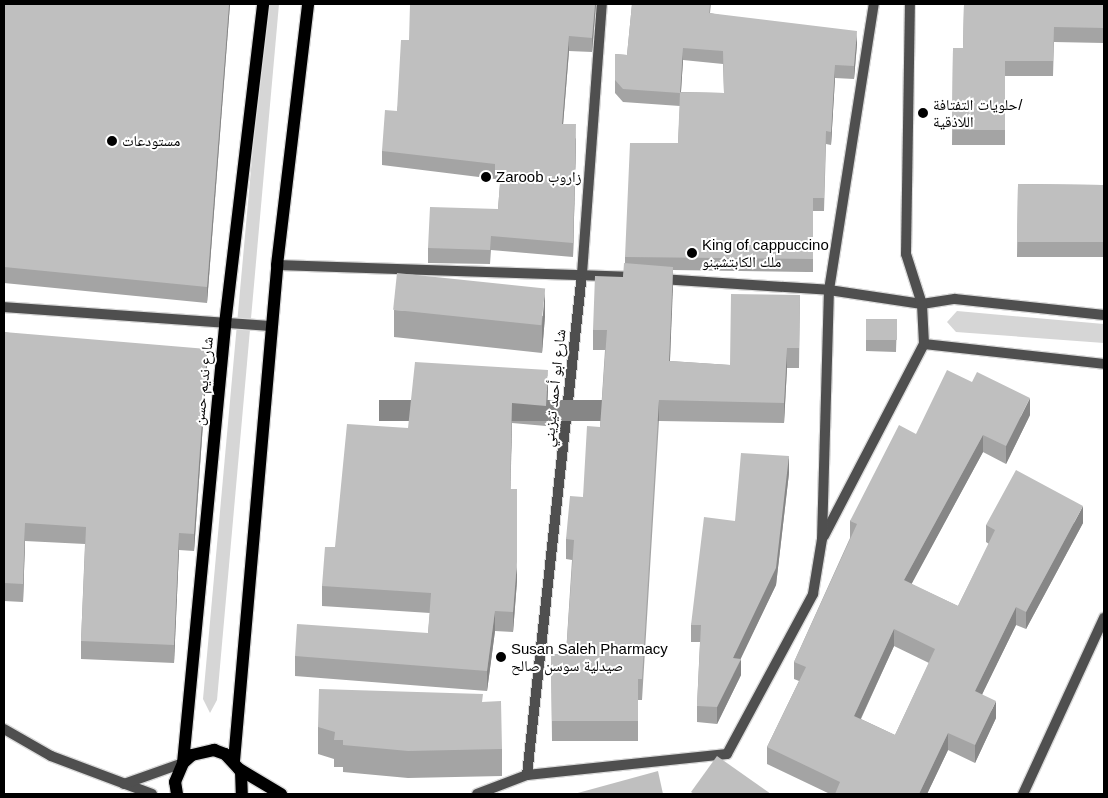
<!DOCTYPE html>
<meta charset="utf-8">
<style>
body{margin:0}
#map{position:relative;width:1108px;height:798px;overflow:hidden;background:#fff;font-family:Helvetica,"Noto Naskh Arabic",sans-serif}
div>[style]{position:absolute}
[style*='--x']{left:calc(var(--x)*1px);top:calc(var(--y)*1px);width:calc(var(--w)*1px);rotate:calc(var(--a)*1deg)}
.green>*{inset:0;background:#d6d6d6}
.roads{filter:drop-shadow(1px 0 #dbdbdb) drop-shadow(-1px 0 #dbdbdb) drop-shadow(0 1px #dbdbdb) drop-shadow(0 -1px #dbdbdb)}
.street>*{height:10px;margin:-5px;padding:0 5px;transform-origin:5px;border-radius:5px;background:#4f4f4f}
.primary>*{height:12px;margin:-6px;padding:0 6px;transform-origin:6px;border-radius:6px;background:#000}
.wall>*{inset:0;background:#a4a4a4}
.shaded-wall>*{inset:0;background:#868686;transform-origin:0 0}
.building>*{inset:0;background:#bfbfbf;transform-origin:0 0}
.dots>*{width:14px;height:14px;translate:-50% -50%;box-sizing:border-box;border:2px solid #fff;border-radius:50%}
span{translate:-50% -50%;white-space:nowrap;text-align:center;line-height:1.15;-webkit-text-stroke:4px #fff;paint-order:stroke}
.poi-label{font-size:15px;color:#000}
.left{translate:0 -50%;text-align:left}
.street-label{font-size:15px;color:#000}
.frame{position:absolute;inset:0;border:5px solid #000;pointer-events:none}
</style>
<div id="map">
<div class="green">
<div style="clip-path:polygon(266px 4px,279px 4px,217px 700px,210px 713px,203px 699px)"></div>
<div style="clip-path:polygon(957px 311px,1104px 324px,1104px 343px,956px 332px,947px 322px)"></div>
</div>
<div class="roads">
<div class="street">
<div style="--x:277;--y:265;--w:359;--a:1.9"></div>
<div style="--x:661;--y:279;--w:168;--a:3.7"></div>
<div style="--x:829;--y:290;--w:94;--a:8.6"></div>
<div style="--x:922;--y:304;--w:33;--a:-9"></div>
<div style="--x:955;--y:299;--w:150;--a:6.1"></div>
<div style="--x:4;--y:307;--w:269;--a:4.1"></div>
<div style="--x:924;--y:344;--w:181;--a:6.3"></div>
<div style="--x:824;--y:536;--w:216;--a:-62.5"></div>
<div style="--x:924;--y:344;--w:40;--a:-92.9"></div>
<div style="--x:922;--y:304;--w:52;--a:-107.7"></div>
<div style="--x:906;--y:254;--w:250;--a:-89.1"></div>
<div style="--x:4;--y:729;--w:54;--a:29.9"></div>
<div style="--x:51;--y:756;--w:108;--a:20.6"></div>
<div style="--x:527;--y:775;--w:504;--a:-83.74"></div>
<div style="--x:582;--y:274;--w:271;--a:-85.8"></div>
<div style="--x:124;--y:784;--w:63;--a:-19.6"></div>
<div style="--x:477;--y:794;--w:53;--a:-20.8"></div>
<div style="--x:527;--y:775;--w:201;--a:-6"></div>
<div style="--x:727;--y:754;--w:182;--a:-61.7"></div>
<div style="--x:813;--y:594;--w:56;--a:-80.7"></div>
<div style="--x:822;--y:539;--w:249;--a:-88.4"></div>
<div style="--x:829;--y:290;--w:290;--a:-81.1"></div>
<div style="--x:1023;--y:794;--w:194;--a:-65.3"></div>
</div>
<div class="primary">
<div style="--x:234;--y:761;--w:498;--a:-85"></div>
<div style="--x:277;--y:265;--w:263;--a:-83.2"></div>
<div style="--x:183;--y:763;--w:441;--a:-84.5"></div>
<div style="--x:225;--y:324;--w:322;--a:-83.2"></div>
<div style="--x:239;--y:769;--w:49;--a:30.8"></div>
<div style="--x:177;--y:794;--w:12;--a:-99"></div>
<div style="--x:175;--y:782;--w:21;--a:-67"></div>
<div style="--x:183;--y:763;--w:12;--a:-42"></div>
<div style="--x:192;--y:755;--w:23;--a:-13"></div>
<div style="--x:214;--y:750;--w:12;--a:20"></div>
<div style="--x:225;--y:754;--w:23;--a:47"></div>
<div style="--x:241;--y:771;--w:23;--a:88"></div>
</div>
</div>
<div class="wall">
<div style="clip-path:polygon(4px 4px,230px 4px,207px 303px,4px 283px)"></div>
<div style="clip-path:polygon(596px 4px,592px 52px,569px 51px,563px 124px,576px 139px,573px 257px,491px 250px,490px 264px,428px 263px,428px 248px,498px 209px,500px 184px,495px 184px,495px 179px,382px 165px,382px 151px,397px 111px,409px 40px)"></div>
<div style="clip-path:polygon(evenodd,632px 4px,711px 4px,710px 13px,857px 44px,854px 79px,835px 78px,831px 145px,826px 144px,824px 211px,813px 211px,813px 272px,673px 270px,670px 361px,730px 365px,800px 295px,799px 368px,787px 368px,784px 423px,659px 421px,642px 700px,638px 700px,638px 741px,552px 741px,551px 654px,566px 654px,572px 560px,566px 559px,566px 539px,583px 497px,600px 427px,605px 350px,593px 350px,593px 330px,623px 277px,625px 264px,625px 257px,678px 143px,680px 106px,623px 102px,615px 93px,615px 54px,627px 55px,632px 4px,683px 60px,723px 64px,724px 93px,681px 92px,683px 60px)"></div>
<div style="clip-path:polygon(839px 4px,858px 4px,858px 5px)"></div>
<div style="clip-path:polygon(949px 4px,1104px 4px,1104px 43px,1054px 42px,1053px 76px,1005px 76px,1005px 145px,952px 145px,953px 48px,963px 48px,964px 4px)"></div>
<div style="clip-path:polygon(1104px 160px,1104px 257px,1017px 257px,1018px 184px,1103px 185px)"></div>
<div style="clip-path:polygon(394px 310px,545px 316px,542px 353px,394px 337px)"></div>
<div style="clip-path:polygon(897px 319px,896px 352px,866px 351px,866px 340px)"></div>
<div style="clip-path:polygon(4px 332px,207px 367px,194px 551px,179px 550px,174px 663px,81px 659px,81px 641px,85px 544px,25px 541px,23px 602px,4px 601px)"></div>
<div style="clip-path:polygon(548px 390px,546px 426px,512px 423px,510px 489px,517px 581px,513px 632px,495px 631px,487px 691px,295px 676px,295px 656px,428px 633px,430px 613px,322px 606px,322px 586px,335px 547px,408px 428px)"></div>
<div style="clip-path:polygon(evenodd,1030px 415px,1006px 464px,983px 452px,911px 584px,958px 606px,989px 544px,986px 542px,986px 525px,1083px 523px,1026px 629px,1016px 625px,982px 694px,996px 718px,975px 763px,948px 750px,927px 794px,830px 794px,767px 764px,767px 747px,799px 681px,794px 679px,794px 662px,850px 538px,850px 521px,916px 434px,1030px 415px,894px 646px,929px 663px,895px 735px,861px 719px,894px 646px)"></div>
<div style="clip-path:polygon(789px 473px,776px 585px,740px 659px,741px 675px,717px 724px,697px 722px,697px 706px,700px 642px,691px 642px,691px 625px,735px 521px)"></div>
<div style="clip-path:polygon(483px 702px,502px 749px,502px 776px,408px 778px,343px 772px,343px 767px,334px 767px,334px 759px,318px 754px,318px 727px)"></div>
</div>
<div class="shaded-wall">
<div style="clip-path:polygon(229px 4px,230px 4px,207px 303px,207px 287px)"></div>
<div style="clip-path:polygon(595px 4px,596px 4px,592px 52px,592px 38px)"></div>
<div style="clip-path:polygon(857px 31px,857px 44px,854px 79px,854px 66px)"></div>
<div style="clip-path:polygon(569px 36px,569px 51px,562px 138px,562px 124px)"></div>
<div style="clip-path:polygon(683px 48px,683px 60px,680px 106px,680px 93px)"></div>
<div style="clip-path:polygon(835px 65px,835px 78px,831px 145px,831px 132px)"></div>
<div style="clip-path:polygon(576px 124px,576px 139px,573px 257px,573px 243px)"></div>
<div style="clip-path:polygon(673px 267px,673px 287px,669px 382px,669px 361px)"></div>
<div style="clip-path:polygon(545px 289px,545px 316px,542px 353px,542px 326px)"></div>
<div style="clip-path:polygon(787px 348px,787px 368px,784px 423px,784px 403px)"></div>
<div style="clip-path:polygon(207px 349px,207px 367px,194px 551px,194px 534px)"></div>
<div style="clip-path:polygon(548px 370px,548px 390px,546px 426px,546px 406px)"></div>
<div style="clip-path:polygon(1030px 398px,1030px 415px,1006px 464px,1006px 446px)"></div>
<div style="left:659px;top:400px;width:21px;height:280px;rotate:90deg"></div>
<div style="clip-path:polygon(512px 403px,512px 423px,510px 509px,510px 489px)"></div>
<div style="clip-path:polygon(983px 435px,983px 452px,904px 598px,904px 580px)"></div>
<div style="clip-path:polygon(789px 456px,789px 473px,776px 585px,733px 675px,733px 658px)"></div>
<div style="clip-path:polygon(1083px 506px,1083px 523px,1026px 629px,1026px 612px)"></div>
<div style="clip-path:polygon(25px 523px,25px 541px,23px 602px,23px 584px)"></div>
<div style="clip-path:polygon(179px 533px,179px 550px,174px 663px,174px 645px)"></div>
<div style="clip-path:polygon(517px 562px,517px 581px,513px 632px,513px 612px)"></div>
<div style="clip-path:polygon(1016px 607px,1016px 625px,975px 709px,975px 691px)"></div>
<div style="clip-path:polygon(495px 611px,495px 631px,487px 691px,487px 671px)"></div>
<div style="clip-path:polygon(894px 629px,894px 646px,854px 733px,854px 716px)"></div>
<div style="clip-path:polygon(741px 659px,741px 675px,717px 724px,717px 707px)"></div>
<div style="clip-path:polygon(996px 701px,996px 718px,975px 763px,975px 745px)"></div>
<div style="clip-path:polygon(948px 733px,948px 750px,927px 794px,919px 794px)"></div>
</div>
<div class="building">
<div style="clip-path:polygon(4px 4px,229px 4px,207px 287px,4px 267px)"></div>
<div style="clip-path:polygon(410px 4px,595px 4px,592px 38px,569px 36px,562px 124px,576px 124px,573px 243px,491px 236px,490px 250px,428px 248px,430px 207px,498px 209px,501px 170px,495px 170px,495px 164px,382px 151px,385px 110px,397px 111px,401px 40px,409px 40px)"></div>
<div style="clip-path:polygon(632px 4px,710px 4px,709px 13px,857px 31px,854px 66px,835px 65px,831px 132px,826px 131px,824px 198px,813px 198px,813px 259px,625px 257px,630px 143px,678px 143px,680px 92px,724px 93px,723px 51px,683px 48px,680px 93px,623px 89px,615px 80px,615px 54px,627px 55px)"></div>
<div style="clip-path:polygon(964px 4px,1104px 4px,1104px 28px,1054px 27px,1053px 61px,1005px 61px,1005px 130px,952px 130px,953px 48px,963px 48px)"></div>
<div style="clip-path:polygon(1103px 160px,1104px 160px,1104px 242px,1017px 242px,1018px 184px,1103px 185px)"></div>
<div style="clip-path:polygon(624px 263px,673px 267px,669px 361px,730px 365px,731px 294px,800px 295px,799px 348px,787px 348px,784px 403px,659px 400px,642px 679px,638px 679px,638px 721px,552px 721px,551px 654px,566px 654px,574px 540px,566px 539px,570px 496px,583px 497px,587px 426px,600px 427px,607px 330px,593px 330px,595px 276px,623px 277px)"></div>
<div style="left:397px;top:273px;width:149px;height:37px;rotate:6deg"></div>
<div style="left:866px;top:319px;width:31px;height:21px"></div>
<div style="clip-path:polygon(4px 332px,207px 349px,194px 534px,179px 533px,174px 645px,81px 641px,86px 527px,25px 523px,23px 584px,4px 583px)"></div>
<div style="clip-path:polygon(415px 362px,548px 370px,546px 406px,512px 403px,510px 489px,517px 489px,517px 562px,513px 612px,495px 611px,487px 671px,295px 656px,297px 624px,428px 633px,431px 593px,322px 586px,325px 547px,335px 547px,347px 424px,408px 428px)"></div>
<div style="clip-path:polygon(evenodd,947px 370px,972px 382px,977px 372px,1030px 398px,1006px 446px,983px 435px,904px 580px,958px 606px,995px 530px,986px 525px,1016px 470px,1083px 506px,1026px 612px,1016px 607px,975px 691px,996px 701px,975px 745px,948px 733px,919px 794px,835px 794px,840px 782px,767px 747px,806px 667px,794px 662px,857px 524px,850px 521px,899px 425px,916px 434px,947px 370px,894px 629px,935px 649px,895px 735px,854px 716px,894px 629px)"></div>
<div style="clip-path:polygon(741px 453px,789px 456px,776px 568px,733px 658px,741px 659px,717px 707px,697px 706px,701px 625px,691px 625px,704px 517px,735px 521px)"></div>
<div style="clip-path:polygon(319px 689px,483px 694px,482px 702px,501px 701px,502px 749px,408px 751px,343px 745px,343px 740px,334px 740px,335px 732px,318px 727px)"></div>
<div style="clip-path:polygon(717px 756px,771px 794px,694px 794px,691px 792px)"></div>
<div style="clip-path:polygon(658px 771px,663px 794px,574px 794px)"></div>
</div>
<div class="dots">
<div style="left:923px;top:113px;background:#000"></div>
<div style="left:112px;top:141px;background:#000"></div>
<div style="left:486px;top:177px;background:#000"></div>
<div style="left:692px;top:253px;background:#000"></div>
<div style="left:501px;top:657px;background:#000"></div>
</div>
<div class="poi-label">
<span class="left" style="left:933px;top:113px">حلويات التفتافة/<br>اللاذقية</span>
<span class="left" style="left:122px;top:141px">مستودعات</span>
<span class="left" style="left:496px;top:177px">Zaroob زاروب</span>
<span class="left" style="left:702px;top:253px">King of cappuccino<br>ملك الكابتشينو</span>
<span class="left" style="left:511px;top:657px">Susan Saleh Pharmacy<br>صيدلية سوسن صالح</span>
</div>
<div class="street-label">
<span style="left:203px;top:381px;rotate:-84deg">شارع نديم حسن</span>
<span style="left:554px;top:388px;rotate:-84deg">شارع ابو أحمد تيزيني</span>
</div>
<div class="frame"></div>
</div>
